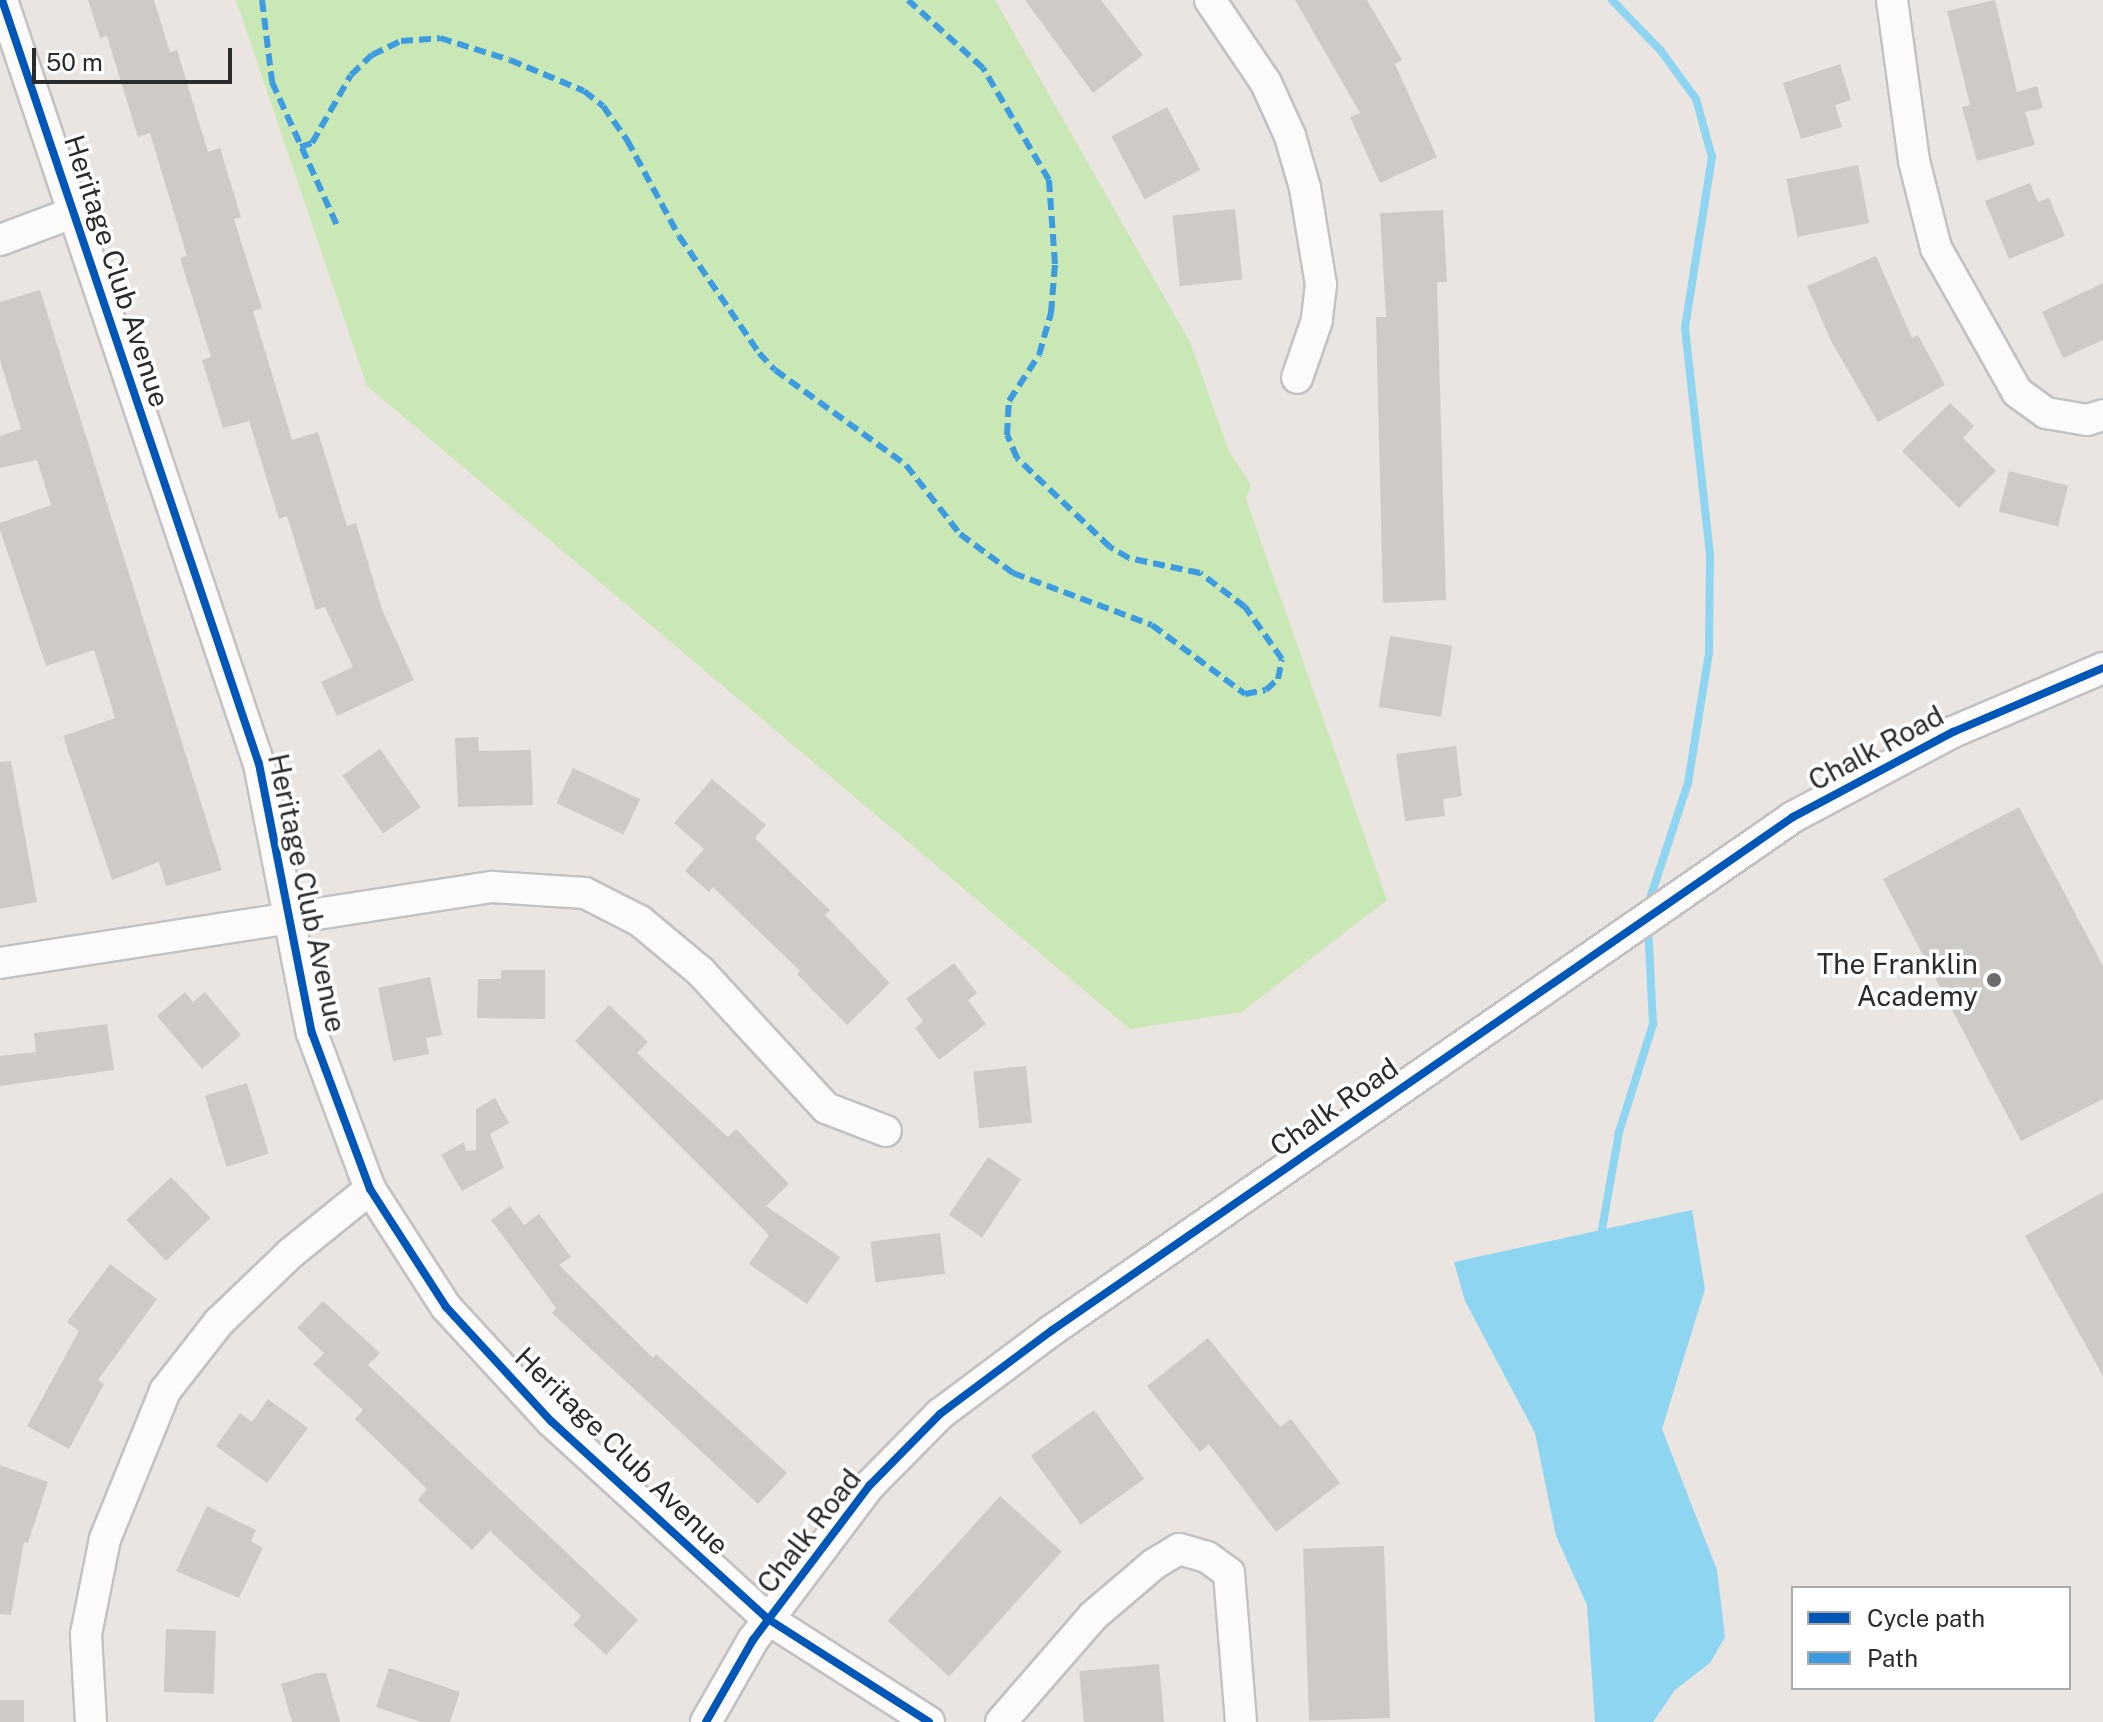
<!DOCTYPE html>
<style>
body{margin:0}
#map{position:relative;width:2103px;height:1722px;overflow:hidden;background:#eae5e0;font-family:"Public Sans",sans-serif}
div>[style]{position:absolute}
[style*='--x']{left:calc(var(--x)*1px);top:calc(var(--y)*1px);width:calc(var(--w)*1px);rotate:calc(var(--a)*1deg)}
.green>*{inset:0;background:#cae7b6}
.water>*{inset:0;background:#8ed5f1}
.stream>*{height:8px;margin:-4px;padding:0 4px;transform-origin:4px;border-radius:4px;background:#8ed5f1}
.building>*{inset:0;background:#cecbc7;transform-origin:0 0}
.roads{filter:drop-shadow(2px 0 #c3c1c2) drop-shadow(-2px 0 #c3c1c2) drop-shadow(0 2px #c3c1c2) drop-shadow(0 -2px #c3c1c2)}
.minor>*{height:30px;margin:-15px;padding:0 15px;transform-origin:15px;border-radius:15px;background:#fcfbfa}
.quiet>*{height:6px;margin-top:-3px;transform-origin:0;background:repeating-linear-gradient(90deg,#3d9ce1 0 12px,transparent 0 18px)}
.cycleway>*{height:8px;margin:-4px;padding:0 4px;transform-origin:4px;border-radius:4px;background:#0057b8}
.dots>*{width:22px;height:22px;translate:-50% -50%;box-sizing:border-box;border:4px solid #fff;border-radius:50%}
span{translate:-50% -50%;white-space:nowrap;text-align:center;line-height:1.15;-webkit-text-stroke:7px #fff;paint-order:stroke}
.street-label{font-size:28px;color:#2b2b2b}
.poi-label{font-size:28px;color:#2b2b2b}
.right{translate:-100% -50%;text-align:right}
.legend{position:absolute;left:1791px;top:1586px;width:280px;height:104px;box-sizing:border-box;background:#fff;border:2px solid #aaa;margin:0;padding:10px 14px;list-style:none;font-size:24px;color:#2b2b2b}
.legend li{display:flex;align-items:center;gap:16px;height:40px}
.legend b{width:40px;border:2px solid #aaa}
.scale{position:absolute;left:32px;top:48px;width:200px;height:36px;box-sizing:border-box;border:4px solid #2b2b2b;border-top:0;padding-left:10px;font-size:24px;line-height:28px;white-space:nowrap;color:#2b2b2b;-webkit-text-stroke:6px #fff;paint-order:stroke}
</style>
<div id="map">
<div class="green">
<div style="clip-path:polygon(236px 0,995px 0,1190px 342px,1229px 451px,1251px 485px,1246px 499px,1387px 900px,1242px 1012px,1130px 1029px,367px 386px)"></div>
</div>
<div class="water">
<div style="clip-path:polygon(1692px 1210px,1705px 1289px,1662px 1429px,1717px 1570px,1725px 1637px,1710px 1663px,1675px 1690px,1653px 1722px,1595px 1722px,1587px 1605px,1556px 1536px,1535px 1433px,1465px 1301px,1454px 1262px)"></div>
</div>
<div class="stream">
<div style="--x:1612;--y:0;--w:71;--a:46.1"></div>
<div style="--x:1661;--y:51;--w:59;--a:53.9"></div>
<div style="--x:1696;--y:99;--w:60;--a:74.6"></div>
<div style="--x:1712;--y:157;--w:173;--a:99"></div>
<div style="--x:1685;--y:328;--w:228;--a:83.7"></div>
<div style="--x:1710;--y:555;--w:98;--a:90.6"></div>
<div style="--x:1709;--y:653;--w:132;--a:99.2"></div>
<div style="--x:1688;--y:783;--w:128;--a:108.2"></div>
<div style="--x:1600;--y:1241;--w:111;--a:-80.1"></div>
<div style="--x:1619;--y:1132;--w:113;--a:-72.5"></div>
<div style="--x:1653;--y:1024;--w:98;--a:-92.9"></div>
</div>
<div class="building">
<div style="clip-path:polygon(88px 0,154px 0,170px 52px,177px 50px,208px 152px,220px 148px,241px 217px,234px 219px,262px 308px,253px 311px,292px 440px,318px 432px,347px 526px,356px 523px,382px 609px,414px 680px,337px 716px,321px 682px,353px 667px,325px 607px,316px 610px,287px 516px,279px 519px,249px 421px,223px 428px,202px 360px,211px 357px,180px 258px,187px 256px,150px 133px,138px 137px,107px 36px,100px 38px)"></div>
<div style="clip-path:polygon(1025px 0,1101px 0,1143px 55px,1093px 93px)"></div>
<div style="clip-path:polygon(1295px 0,1367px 0,1402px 60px,1395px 64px,1437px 157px,1380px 183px,1350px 117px,1360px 113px)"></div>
<div style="clip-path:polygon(1995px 0,2017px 92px,2037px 86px,2043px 108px,2025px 112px,2035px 145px,1977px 161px,1962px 107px,1970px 105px,1947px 11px)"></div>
<div style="clip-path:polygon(1840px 64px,1851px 100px,1835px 105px,1842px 127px,1801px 139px,1783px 83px)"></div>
<div style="left:1167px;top:107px;width:71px;height:63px;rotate:62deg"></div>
<div style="left:1858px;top:165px;width:59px;height:73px;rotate:79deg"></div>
<div style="clip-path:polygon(2030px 183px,2038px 202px,2049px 198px,2065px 236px,2009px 259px,1985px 201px)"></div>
<div style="left:1235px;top:209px;width:71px;height:63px;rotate:84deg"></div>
<div style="clip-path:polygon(1443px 210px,1447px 282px,1437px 282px,1446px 600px,1383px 603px,1376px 317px,1386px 317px,1380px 213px)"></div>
<div style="clip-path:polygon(1876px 256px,1912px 338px,1918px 335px,1945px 385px,1878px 422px,1831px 341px,1807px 286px)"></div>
<div style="clip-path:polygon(2103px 283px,2103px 340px,2063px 358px,2042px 312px)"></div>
<div style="clip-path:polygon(40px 290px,222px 870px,166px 886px,159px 862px,112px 880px,63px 736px,115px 718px,101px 672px,94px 650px,46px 666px,0 530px,0 523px,51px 505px,37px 460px,0 468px,0 436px,21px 429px,0 360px,0 302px)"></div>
<div style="clip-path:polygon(1950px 403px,1974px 426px,1963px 438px,1996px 471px,1959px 508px,1902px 451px)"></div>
<div style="left:2009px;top:471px;width:61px;height:42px;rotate:14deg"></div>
<div style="left:1390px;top:636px;width:63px;height:72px;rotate:9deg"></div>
<div style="clip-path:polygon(478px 737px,479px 751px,531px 750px,533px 805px,458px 807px,455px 738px)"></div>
<div style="clip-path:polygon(1456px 746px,1462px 796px,1443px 799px,1445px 816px,1405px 821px,1396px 754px)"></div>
<div style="left:380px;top:749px;width:71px;height:46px;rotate:55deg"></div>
<div style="clip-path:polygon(11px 761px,37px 902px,0 909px,0 762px)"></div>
<div style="left:573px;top:768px;width:74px;height:39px;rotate:25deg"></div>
<div style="clip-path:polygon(712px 779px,766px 825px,755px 838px,830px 910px,825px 915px,890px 983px,847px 1025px,797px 974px,800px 971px,713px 887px,709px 892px,685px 871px,704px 849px,674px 823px)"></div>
<div style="clip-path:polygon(2019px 807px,2103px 966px,2103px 1099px,2021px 1141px,1883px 879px)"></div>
<div style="clip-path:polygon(954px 963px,977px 993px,968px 1000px,986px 1024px,939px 1060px,915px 1028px,923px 1021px,906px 999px)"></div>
<div style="clip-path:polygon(501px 970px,545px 970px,545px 1019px,477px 1018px,478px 979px,501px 979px)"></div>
<div style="clip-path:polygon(430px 977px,442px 1035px,426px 1038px,429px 1054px,393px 1061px,378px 988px)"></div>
<div style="clip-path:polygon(185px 992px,193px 1002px,205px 992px,241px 1035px,202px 1069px,157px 1016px)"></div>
<div style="clip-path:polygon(609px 1005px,648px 1042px,637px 1053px,728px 1137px,736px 1129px,789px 1184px,766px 1206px,840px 1257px,807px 1304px,749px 1264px,769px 1235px,575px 1041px)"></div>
<div style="clip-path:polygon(107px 1024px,114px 1070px,0 1086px,0 1056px,36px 1052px,34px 1033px)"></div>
<div style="left:1026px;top:1066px;width:57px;height:53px;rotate:84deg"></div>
<div style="left:247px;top:1083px;width:74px;height:44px;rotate:73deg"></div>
<div style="clip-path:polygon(495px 1098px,509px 1123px,490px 1134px,504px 1168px,462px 1191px,441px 1155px,464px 1142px,466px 1151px,476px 1150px,476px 1109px)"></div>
<div style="left:988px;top:1157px;width:40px;height:70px;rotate:34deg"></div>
<div style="left:171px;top:1177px;width:57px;height:62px;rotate:46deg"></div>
<div style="clip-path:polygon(2103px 1192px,2103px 1376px,2025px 1236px)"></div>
<div style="clip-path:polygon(510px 1206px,524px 1225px,539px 1214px,571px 1257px,559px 1265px,653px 1358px,656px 1354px,787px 1473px,758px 1504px,552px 1313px,556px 1308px,491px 1220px)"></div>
<div style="left:940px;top:1233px;width:41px;height:70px;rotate:83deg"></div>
<div style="clip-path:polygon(110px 1264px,157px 1299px,98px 1380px,104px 1384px,69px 1449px,27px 1426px,79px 1331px,67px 1322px)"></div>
<div style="clip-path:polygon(323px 1301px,380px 1353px,368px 1365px,638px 1620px,606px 1655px,573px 1625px,581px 1616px,490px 1531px,472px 1550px,418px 1500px,427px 1489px,355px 1419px,363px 1410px,313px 1364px,324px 1353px,297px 1328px)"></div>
<div style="clip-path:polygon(1208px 1338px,1280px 1427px,1291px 1419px,1340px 1483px,1276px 1532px,1209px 1444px,1200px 1452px,1147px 1386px)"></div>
<div style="clip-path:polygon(268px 1399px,308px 1428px,267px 1483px,216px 1446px,240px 1413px,252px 1422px)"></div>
<div style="left:1094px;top:1410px;width:85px;height:78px;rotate:54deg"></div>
<div style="clip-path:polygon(0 1465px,48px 1482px,28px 1543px,24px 1542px,11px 1615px,0 1614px)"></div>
<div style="left:1000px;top:1496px;width:83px;height:168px;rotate:42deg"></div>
<div style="clip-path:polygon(207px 1506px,256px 1530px,251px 1541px,263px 1548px,239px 1598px,176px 1571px)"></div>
<div style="left:1384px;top:1546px;width:172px;height:81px;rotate:88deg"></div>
<div style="left:166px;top:1629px;width:50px;height:63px;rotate:2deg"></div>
<div style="left:1159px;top:1664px;width:58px;height:80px;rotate:85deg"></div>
<div style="clip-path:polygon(389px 1668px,460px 1692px,450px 1722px,421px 1722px,376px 1707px)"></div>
<div style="clip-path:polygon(317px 1673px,326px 1673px,340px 1722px,292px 1722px,281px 1684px)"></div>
<div style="left:0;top:1700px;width:24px;height:22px"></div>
</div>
<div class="roads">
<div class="minor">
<div style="--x:2;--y:0;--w:806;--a:71.41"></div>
<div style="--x:259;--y:764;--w:274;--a:78.9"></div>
<div style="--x:312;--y:1033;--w:166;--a:69.6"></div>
<div style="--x:370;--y:1189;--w:140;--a:57.2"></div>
<div style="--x:446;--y:1307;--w:155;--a:47.4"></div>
<div style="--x:551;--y:1421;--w:294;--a:42.4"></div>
<div style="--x:768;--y:1619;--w:191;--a:32.6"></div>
<div style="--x:1210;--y:0;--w:100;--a:56"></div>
<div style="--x:1266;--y:83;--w:58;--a:65.6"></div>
<div style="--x:1290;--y:136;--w:54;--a:73.9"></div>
<div style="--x:1305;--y:188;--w:98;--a:80.6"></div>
<div style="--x:1321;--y:285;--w:35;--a:97"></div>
<div style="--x:1317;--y:320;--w:61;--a:109"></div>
<div style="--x:1892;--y:0;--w:162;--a:82.2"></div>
<div style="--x:1914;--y:161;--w:90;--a:75.8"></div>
<div style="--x:1936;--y:248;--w:165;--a:60.6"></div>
<div style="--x:2017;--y:392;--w:36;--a:36"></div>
<div style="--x:2046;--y:413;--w:42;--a:9.7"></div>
<div style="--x:2087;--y:420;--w:17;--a:-17"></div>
<div style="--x:0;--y:240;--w:80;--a:-20.5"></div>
<div style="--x:0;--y:963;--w:498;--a:-8.8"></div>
<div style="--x:492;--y:887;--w:93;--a:3.7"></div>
<div style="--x:585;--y:893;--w:62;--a:27"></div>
<div style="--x:640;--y:921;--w:78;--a:39.8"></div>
<div style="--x:700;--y:971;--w:186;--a:47.4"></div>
<div style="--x:826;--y:1108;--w:64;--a:21"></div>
<div style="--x:91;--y:1722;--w:88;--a:-93.3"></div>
<div style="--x:86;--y:1634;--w:97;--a:-78.7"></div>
<div style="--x:105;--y:1539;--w:160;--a:-67.9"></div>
<div style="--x:165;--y:1391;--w:88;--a:-52"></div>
<div style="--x:219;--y:1322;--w:100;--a:-43.8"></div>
<div style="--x:291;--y:1253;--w:102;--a:-39"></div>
<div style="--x:706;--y:1722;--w:95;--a:-60.2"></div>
<div style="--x:753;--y:1640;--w:194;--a:-53"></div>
<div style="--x:870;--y:1485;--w:100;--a:-45.4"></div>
<div style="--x:940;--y:1414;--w:139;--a:-36.8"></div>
<div style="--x:1051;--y:1331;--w:903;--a:-34.71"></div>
<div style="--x:1793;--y:817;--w:181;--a:-28"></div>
<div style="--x:1953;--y:732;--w:163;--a:-23.1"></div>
<div style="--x:1001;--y:1722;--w:140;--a:-49"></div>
<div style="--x:1093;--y:1616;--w:80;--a:-40.4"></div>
<div style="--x:1154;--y:1564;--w:29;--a:-31"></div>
<div style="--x:1179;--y:1549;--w:29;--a:16"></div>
<div style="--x:1207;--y:1557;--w:27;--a:36"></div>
<div style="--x:1229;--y:1573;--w:149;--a:85.4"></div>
</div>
</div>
<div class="quiet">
<div style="--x:262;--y:0;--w:83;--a:83"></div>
<div style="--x:272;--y:82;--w:157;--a:65.6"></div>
<div style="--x:300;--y:147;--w:13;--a:-18"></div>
<div style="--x:312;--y:143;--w:78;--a:-60.2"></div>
<div style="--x:351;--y:75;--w:29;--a:-44"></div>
<div style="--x:372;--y:55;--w:32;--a:-26"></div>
<div style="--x:401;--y:41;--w:39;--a:-4"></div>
<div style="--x:440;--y:38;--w:73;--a:17.4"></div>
<div style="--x:510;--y:60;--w:80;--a:22.7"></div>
<div style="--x:584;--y:91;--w:24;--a:38"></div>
<div style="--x:603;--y:106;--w:42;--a:54.8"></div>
<div style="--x:627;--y:140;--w:109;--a:61.6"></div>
<div style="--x:679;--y:236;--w:142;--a:55.6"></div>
<div style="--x:759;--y:353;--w:23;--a:47"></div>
<div style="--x:775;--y:370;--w:162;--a:35.9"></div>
<div style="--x:906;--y:465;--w:88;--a:52"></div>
<div style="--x:960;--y:534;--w:66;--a:36.3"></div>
<div style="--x:1013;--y:573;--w:148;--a:20.5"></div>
<div style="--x:1152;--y:625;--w:116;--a:36.6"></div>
<div style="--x:1245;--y:694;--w:21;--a:-11"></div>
<div style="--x:1266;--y:690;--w:16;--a:-43"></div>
<div style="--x:1278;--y:679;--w:20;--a:-79"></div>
<div style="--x:1282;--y:659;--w:64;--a:-125.4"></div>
<div style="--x:1245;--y:607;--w:56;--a:-142.9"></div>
<div style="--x:1200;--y:573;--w:73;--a:-168.1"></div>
<div style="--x:1129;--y:558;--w:22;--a:-150"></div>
<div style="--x:1110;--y:547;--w:129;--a:-136.3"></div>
<div style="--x:1017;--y:458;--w:25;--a:-113"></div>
<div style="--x:1007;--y:435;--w:34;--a:-87"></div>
<div style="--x:1009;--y:401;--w:55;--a:-56.9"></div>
<div style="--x:1039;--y:355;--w:44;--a:-74.1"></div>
<div style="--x:1051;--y:313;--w:49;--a:-85.3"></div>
<div style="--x:1055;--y:264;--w:84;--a:-94.1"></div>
<div style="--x:1049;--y:180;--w:130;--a:-120.5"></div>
<div style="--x:983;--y:68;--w:101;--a:-137.8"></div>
</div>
<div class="cycleway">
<div style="--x:2;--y:0;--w:806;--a:71.41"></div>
<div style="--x:259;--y:764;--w:274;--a:78.9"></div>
<div style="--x:312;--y:1033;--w:166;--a:69.6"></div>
<div style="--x:370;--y:1189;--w:140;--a:57.2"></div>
<div style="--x:446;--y:1307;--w:155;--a:47.4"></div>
<div style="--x:551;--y:1421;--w:294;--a:42.4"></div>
<div style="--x:768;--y:1619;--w:191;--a:32.6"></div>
<div style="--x:706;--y:1722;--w:95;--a:-60.2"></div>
<div style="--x:753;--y:1640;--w:194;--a:-53"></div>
<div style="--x:870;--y:1485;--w:100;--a:-45.4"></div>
<div style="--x:940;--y:1414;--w:139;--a:-36.8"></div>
<div style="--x:1051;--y:1331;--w:903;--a:-34.71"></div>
<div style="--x:1793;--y:817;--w:181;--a:-28"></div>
<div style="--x:1953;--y:732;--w:163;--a:-23.1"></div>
</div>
<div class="dots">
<div style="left:1994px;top:980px;background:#6e6c6a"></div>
</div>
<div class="street-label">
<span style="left:117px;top:271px;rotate:72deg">Heritage Club Avenue</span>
<span style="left:1876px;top:748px;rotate:-28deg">Chalk Road</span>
<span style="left:307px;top:893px;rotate:78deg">Heritage Club Avenue</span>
<span style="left:1334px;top:1107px;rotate:-35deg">Chalk Road</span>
<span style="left:622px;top:1451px;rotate:44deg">Heritage Club Avenue</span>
<span style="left:809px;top:1531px;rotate:-52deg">Chalk Road</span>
</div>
<div class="poi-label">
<span class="right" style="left:1978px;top:980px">The Franklin<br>Academy</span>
</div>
<ul class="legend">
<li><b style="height:10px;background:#0057b8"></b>Cycle path</li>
<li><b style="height:10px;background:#3d9ce1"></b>Path</li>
</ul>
<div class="scale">50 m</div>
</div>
